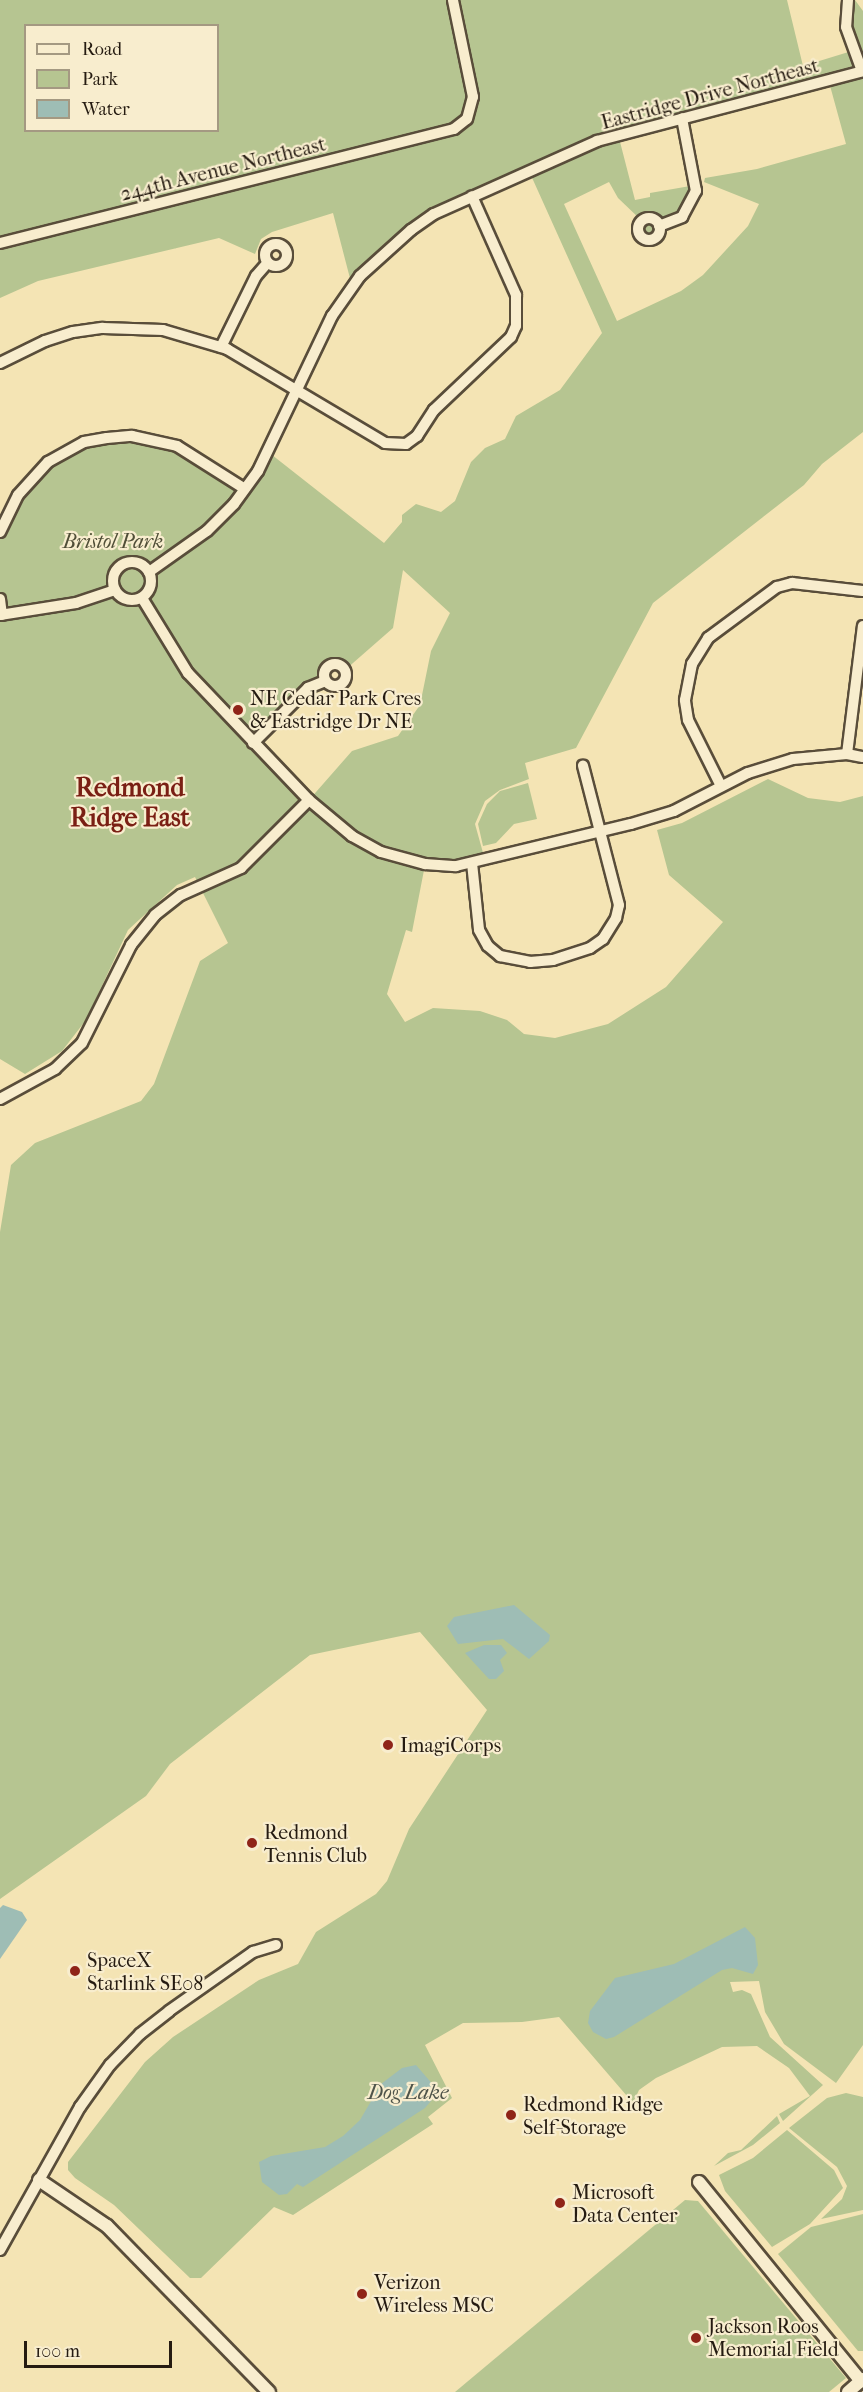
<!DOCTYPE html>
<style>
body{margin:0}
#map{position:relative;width:863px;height:2392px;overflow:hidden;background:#f4e4b4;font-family:"IM FELL French Canon",serif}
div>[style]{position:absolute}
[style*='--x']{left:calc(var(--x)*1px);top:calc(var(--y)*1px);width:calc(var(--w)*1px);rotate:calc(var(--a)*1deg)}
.green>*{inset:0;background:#b6c591}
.water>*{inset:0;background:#9ebdb5}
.roads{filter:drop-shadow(2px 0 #594d3a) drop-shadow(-2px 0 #594d3a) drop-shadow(0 2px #594d3a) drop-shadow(0 -2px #594d3a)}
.minor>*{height:10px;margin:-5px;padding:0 5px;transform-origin:5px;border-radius:5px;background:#f8edce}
.minor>.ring{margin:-5px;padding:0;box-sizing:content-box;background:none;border:10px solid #f8edce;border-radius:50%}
.tertiary>*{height:12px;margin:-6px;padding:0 6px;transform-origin:6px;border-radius:6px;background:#f8edce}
.dots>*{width:16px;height:16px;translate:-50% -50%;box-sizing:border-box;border:3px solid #f8edce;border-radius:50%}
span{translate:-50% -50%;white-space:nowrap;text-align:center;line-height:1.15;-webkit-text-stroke:4.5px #f8edce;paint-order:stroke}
.street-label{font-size:20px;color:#251b11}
.park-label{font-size:20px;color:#504e37;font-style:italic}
.poi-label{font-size:20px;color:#251b11}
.left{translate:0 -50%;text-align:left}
.water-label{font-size:21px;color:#4f544a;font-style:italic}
.district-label{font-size:26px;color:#7a1f14;font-weight:700}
.legend{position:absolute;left:24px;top:24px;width:195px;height:108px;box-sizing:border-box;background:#f8edce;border:2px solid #a49982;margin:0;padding:8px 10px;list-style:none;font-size:18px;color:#251b11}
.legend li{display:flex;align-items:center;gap:12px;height:30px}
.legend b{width:30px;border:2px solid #a49982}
.scale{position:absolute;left:24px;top:2341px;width:148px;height:27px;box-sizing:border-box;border:3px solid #251b11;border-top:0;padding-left:8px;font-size:18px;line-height:21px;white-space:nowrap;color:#251b11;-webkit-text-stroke:4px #f8edce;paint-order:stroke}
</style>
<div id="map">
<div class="green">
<div style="clip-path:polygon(evenodd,0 0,787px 0,803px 66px,855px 50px,846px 27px,848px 0,855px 0,863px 11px,863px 432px,822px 464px,804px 485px,653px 603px,576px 748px,525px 763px,529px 779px,500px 790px,485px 801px,475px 824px,485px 860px,425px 865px,412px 932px,406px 930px,387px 994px,405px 1022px,433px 1008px,480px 1011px,507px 1020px,524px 1034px,555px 1038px,608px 1024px,666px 987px,723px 922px,669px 875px,657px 830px,682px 823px,768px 779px,808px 798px,840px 802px,863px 796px,863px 2045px,836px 2083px,784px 2044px,765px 2012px,759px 1981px,730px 1982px,733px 1992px,742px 1990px,751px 1994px,770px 2037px,823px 2085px,783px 2121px,779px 2114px,810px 2096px,789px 2068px,757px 2046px,722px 2047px,656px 2078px,639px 2090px,633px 2103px,559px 2017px,522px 2022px,463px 2023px,425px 2045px,452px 2098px,428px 2117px,433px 2124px,293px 2215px,274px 2207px,201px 2278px,190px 2278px,114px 2205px,75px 2178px,68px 2170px,68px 2162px,145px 2062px,173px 2037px,259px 1980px,298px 1964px,316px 1932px,376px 1894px,387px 1881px,409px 1829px,487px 1710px,420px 1632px,310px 1655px,170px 1764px,146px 1796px,0 1899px,0 1232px,11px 1165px,35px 1143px,141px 1101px,154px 1084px,200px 961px,228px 943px,195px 877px,177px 885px,128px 930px,86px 1020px,62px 1051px,25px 1074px,0 1059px,0 532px,33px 475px,84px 442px,155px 440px,244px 489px,267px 451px,384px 543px,402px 522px,402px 515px,416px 504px,441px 512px,455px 501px,471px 462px,485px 448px,505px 439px,516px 416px,560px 390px,602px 333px,529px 171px,434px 214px,352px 286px,333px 213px,272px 232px,261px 239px,255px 254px,219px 238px,38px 281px,0 298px,0 0,26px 26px,218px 26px,218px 130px,26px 130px,26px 26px,0 0,829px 82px,846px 144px,757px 169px,705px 178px,704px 182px,759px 204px,748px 226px,703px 275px,681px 291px,617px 321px,564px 204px,609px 182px,618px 198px,641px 220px,638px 234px,650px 240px,692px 201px,696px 185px,650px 193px,650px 197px,635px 200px,618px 134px,829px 82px,0 0,403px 570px,450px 613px,431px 651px,420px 705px,398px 736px,352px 751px,309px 800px,253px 743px,319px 683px,328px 667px,335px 664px,345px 670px,393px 628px,403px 570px)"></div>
<div style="clip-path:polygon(528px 783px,537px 819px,514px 824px,496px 843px,483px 846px,478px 824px,487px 804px,500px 791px)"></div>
<div style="clip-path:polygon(846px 2093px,863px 2097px,863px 2210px,821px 2219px,842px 2199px,847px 2186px,837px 2167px,789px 2128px,827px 2098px)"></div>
<div style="clip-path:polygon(777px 2116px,780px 2123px,753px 2145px,714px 2166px,728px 2153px,741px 2150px)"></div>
<div style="clip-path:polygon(787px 2130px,834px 2170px,843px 2188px,810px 2224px,772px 2247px,725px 2191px,719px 2175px,753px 2158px)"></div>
<div style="clip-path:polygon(685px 2200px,698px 2201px,846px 2378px,829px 2392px,455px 2392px)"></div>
<div style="clip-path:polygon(863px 2214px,863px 2351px,858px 2351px,778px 2254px,811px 2227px)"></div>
</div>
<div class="water">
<div style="clip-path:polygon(514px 1605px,550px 1635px,549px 1641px,529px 1659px,503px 1639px,458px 1644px,447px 1626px,454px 1617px)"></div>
<div style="clip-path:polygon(484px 1645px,501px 1645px,507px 1653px,500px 1660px,504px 1671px,496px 1679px,489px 1679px,465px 1653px)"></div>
<div style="clip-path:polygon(3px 1905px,22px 1912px,27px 1920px,0 1959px,0 1908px)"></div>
<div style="clip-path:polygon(745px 1927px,755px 1938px,758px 1965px,753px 1974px,732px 1968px,722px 1970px,614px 2037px,606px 2039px,593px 2032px,588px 2023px,590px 2011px,615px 1978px,674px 1964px)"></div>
<div style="clip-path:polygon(416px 2065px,435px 2087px,437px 2094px,425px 2108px,303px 2187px,297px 2184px,287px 2194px,279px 2195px,262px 2182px,259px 2162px,271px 2156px,325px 2147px,343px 2136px,360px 2120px,381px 2084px,402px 2068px)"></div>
</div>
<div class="roads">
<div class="minor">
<div style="--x:848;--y:0;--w:27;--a:94"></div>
<div style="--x:846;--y:27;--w:47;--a:70"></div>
<div class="ring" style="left:638px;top:218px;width:12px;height:12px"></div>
<div style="--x:659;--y:226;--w:25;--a:-21"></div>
<div style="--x:682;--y:217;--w:30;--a:-62"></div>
<div style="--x:696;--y:191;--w:74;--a:-100.9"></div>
<div style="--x:0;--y:243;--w:468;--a:-14.1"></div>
<div style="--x:454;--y:129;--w:16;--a:-38"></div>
<div style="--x:467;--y:119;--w:23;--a:-75"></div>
<div style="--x:473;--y:97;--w:99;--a:-101.7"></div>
<div class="ring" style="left:265px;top:244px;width:12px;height:12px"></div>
<div style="--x:221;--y:347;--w:79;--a:-63.8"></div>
<div style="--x:256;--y:276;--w:18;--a:-49"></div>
<div style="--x:0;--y:363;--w:50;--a:-26.1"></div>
<div style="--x:45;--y:341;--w:29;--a:-18"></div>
<div style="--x:73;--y:332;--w:30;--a:-8"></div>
<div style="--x:103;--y:328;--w:60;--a:1.9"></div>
<div style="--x:163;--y:330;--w:67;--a:16.5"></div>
<div style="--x:227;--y:349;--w:184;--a:30.7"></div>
<div style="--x:385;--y:443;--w:21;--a:3"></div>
<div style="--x:406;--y:444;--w:14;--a:-36"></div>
<div style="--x:417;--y:436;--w:31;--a:-57"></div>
<div style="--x:434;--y:410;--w:106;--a:-43.5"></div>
<div style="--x:511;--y:337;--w:12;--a:-66"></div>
<div style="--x:516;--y:326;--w:31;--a:-90"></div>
<div style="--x:516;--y:295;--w:108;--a:-114"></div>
<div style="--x:0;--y:532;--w:41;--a:-64.1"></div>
<div style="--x:18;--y:495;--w:45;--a:-47.7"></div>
<div style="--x:48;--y:462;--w:41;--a:-29.1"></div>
<div style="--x:84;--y:442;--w:23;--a:-10"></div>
<div style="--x:107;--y:438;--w:25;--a:-5"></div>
<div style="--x:132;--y:436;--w:46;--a:12.5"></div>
<div style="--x:177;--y:446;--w:80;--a:32.3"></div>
<div class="ring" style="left:113px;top:562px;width:28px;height:28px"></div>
<div style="--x:149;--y:572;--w:71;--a:-35.3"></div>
<div style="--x:207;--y:531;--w:38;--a:-45"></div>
<div style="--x:234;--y:504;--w:41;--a:-54"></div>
<div style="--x:258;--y:471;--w:172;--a:-64.5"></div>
<div style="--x:332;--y:316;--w:49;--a:-55"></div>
<div style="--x:360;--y:276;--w:69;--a:-42"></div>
<div style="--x:411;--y:230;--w:28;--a:-35"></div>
<div style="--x:434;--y:214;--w:179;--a:-24.1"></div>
<div style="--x:597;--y:141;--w:275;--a:-14.7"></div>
<div style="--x:142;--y:598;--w:88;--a:58.5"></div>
<div style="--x:188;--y:673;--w:175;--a:46.4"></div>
<div style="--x:309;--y:800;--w:56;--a:39.9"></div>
<div style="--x:352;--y:836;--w:33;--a:29"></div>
<div style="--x:381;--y:852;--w:46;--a:15.3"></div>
<div style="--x:425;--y:864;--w:31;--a:4"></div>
<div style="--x:456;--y:866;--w:180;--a:-13.5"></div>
<div style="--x:631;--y:824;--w:45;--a:-16.8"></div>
<div style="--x:674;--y:811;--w:83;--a:-27.2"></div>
<div style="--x:748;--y:773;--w:47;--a:-17.3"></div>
<div style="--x:793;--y:759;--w:54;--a:-5.3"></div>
<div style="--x:847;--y:754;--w:16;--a:11"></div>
<div style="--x:0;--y:599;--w:16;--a:83"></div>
<div style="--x:0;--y:615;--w:77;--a:-9"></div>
<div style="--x:76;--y:603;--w:41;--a:-18.4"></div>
<div class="ring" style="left:324px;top:664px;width:12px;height:12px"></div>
<div style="--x:253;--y:743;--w:78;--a:-45"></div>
<div style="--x:308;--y:688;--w:18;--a:-22"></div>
<div style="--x:847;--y:754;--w:129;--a:-82.9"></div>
<div style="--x:721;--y:786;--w:74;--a:-116.6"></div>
<div style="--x:688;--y:720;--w:20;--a:-99"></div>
<div style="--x:685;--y:700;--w:37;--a:-79"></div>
<div style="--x:692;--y:664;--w:31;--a:-58"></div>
<div style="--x:708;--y:638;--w:86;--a:-36.5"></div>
<div style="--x:777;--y:587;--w:16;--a:-15"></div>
<div style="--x:792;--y:583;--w:71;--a:6.4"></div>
<div style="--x:472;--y:863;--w:67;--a:84"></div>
<div style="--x:479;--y:930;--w:18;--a:61"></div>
<div style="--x:488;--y:946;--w:16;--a:40"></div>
<div style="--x:500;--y:956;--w:31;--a:11"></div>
<div style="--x:530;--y:962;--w:23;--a:-5"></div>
<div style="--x:553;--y:960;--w:39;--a:-18"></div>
<div style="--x:590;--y:948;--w:16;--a:-35"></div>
<div style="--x:603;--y:939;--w:25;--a:-58"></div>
<div style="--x:616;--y:918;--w:13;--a:-77"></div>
<div style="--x:619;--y:905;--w:144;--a:-104.5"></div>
<div style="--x:0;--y:1099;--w:63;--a:-28.6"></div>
<div style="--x:55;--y:1069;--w:37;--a:-44"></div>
<div style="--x:82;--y:1043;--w:110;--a:-63.4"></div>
<div style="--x:131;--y:945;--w:38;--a:-51"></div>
<div style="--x:155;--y:915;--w:33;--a:-38"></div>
<div style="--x:181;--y:895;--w:66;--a:-24.2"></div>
<div style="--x:241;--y:868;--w:96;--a:-45"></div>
<div style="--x:0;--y:2250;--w:164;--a:-60.8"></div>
<div style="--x:80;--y:2107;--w:52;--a:-54.5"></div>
<div style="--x:110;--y:2065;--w:43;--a:-45.9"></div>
<div style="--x:140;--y:2034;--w:37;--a:-38"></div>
<div style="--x:169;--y:2011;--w:103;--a:-35.1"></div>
<div style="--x:253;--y:1952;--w:24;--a:-17"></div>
</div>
<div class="tertiary">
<div style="--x:39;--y:2180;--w:82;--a:34.1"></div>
<div style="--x:107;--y:2226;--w:232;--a:45.7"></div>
<div style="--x:699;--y:2182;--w:257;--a:50.9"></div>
<div style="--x:848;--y:2392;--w:20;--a:-41"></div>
</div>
</div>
<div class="dots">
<div style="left:238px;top:710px;background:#8f2418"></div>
<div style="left:388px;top:1745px;background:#8f2418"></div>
<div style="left:252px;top:1843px;background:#8f2418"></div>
<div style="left:75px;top:1971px;background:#8f2418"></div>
<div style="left:511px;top:2115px;background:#8f2418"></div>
<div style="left:560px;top:2203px;background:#8f2418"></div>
<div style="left:362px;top:2294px;background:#8f2418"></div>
<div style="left:696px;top:2338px;background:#8f2418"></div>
</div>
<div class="street-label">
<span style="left:710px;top:94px;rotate:-15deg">Eastridge Drive Northeast</span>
<span style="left:223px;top:169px;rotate:-14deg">244th Avenue Northeast</span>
</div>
<div class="park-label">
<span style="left:113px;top:541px">Bristol Park</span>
</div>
<div class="poi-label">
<span class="left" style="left:250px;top:710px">NE Cedar Park Cres<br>&amp; Eastridge Dr NE</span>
<span class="left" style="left:400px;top:1745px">ImagiCorps</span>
<span class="left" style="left:264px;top:1844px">Redmond<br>Tennis Club</span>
<span class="left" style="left:87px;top:1972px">SpaceX<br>Starlink SE08</span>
<span class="left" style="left:523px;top:2116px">Redmond Ridge<br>Self-Storage</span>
<span class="left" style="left:572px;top:2204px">Microsoft<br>Data Center</span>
<span class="left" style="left:374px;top:2294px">Verizon<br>Wireless MSC</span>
<span class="left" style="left:708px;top:2338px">Jackson Roos<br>Memorial Field</span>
</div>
<div class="water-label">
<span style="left:408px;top:2092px">Dog Lake</span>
</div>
<div class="district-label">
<span style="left:130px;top:803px">Redmond<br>Ridge East</span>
</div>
<ul class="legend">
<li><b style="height:8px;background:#f8edce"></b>Road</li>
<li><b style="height:16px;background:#b6c591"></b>Park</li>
<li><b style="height:16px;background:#9ebdb5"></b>Water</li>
</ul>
<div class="scale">100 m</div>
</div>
